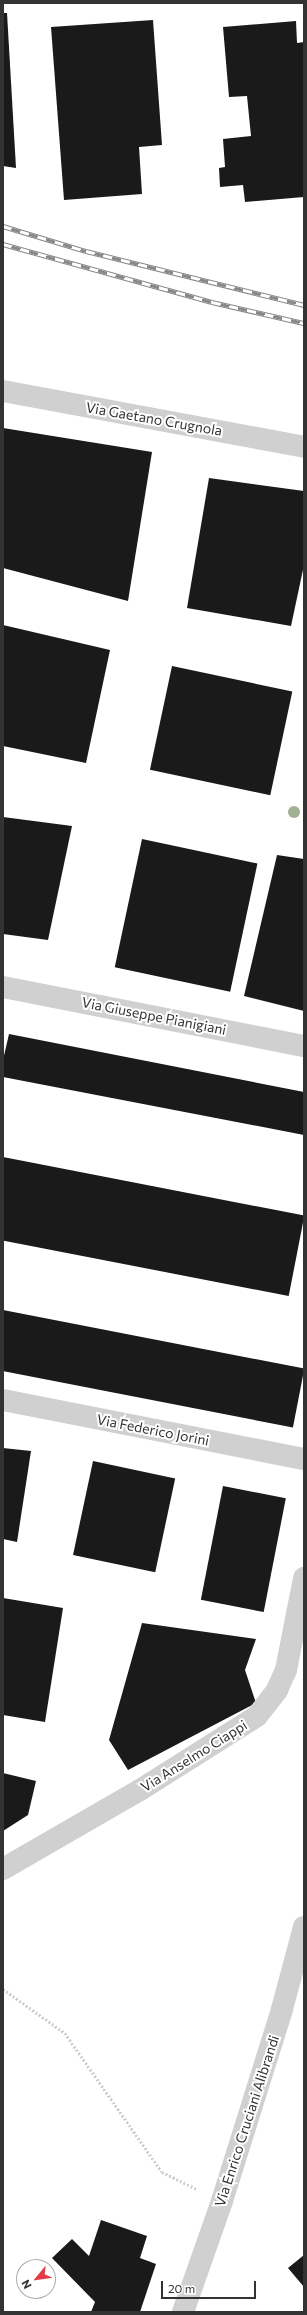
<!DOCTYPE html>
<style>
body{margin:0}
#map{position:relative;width:307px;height:2315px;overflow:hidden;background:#fff;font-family:Commissioner,sans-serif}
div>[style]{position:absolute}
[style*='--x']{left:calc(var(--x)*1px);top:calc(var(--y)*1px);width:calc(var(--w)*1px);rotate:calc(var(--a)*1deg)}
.building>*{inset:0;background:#1a1a1a;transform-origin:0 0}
.path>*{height:2.5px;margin-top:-1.25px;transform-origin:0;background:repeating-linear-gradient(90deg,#cdcdcd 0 2px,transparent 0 4px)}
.minor>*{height:22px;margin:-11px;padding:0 11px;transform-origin:11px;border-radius:11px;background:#d0d0d0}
.rail>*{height:4.5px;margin-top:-2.25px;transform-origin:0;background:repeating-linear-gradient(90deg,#fff 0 9px,#888 0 18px);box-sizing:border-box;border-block:1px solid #888}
.trees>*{width:12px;height:12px;margin:-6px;border-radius:50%;background:#a2b095}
span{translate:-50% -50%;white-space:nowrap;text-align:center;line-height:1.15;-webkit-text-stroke:4px #fff;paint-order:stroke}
.street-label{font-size:14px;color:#333}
.frame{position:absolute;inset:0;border:4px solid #333;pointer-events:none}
.north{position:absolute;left:16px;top:2259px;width:40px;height:40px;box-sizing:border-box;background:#fff;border:1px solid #adadad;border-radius:50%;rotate:241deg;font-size:11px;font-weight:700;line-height:16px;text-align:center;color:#333}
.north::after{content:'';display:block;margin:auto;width:14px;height:18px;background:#e63946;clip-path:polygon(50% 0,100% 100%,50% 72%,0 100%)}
.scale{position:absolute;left:161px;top:2281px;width:95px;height:18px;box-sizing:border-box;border:2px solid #333;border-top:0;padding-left:5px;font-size:12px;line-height:14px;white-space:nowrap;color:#333;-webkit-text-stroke:3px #fff;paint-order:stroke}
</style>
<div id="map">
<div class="building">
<div style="clip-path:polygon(3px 13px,7px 13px,16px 168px,3px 166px)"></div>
<div style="clip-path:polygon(153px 20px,162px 145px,139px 147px,142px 194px,64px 200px,51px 27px)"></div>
<div style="clip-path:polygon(296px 21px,297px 43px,304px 42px,304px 197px,245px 202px,243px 185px,220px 187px,219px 168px,225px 167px,223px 139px,251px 136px,247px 96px,229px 97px,223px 27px)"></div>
<div style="clip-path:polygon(3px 428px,152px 452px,128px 601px,3px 568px)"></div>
<div style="clip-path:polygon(209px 478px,304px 491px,304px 565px,291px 626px,187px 608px)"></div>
<div style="clip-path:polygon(3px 625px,110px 650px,86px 763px,3px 746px)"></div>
<div style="left:172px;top:666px;width:123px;height:106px;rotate:12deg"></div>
<div style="clip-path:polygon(3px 817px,72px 826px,48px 940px,3px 934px)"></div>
<div style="left:142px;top:839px;width:118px;height:131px;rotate:12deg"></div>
<div style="clip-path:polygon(277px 855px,304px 859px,304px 1011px,244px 996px)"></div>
<div style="clip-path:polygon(9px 1034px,304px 1092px,304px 1135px,3px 1077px,3px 1060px)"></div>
<div style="left:3px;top:1157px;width:307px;height:82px;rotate:11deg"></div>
<div style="left:3px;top:1310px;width:307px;height:60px;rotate:11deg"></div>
<div style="clip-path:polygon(3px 1448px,31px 1451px,17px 1542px,3px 1539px)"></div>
<div style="left:93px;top:1461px;width:84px;height:96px;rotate:12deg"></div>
<div style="left:223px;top:1486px;width:64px;height:116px;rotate:11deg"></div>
<div style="clip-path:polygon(3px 1598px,63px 1608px,45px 1722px,3px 1715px)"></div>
<div style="clip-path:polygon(142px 1623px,256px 1639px,245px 1670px,256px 1703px,128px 1770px,109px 1740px)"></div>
<div style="clip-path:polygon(3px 1773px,36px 1781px,28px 1815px,3px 1831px)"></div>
<div style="clip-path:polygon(101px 2220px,147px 2236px,140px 2258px,156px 2264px,140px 2312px,91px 2312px,95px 2302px,52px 2258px,72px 2239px,89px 2256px)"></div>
<div style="clip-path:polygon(304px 2255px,304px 2287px,288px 2268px)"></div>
</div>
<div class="path">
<div style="--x:3;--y:1989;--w:76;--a:35.4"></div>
<div style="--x:65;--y:2033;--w:169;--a:55.1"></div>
<div style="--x:162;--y:2172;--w:39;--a:26"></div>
</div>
<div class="minor">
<div style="--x:3;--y:391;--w:306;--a:10.5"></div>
<div style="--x:3;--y:987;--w:307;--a:11.1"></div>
<div style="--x:3;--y:1400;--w:307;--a:11.1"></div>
<div style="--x:3;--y:1869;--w:158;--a:-30"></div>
<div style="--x:140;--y:1790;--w:138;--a:-32.3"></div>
<div style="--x:257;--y:1716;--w:33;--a:-52"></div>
<div style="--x:277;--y:1690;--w:22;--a:-66"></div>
<div style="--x:286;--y:1670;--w:94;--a:-78.9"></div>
<div style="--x:183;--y:2312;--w:118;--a:-70.6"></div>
<div style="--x:222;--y:2201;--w:201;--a:-72.6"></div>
<div style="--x:282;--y:2009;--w:85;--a:-75"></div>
</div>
<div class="rail">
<div style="--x:3;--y:226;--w:87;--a:16.8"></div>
<div style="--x:86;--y:251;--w:225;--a:13.9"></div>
<div style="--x:3;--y:244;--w:217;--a:15.5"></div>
<div style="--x:212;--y:302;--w:94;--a:12.9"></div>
</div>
<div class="trees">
<div style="left:294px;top:812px"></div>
</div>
<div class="street-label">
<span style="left:154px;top:419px;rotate:10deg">Via Gaetano Crugnola</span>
<span style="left:154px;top:1016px;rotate:11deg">Via Giuseppe Pianigiani</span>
<span style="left:153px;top:1430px;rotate:11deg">Via Federico Jorini</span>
<span style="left:194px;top:1756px;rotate:-32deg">Via Anselmo Ciappi</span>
<span style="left:247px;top:2121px;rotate:-72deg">Via Enrico Cruciani Alibrandi</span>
</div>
<div class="frame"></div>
<div class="north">N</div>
<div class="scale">20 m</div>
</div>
